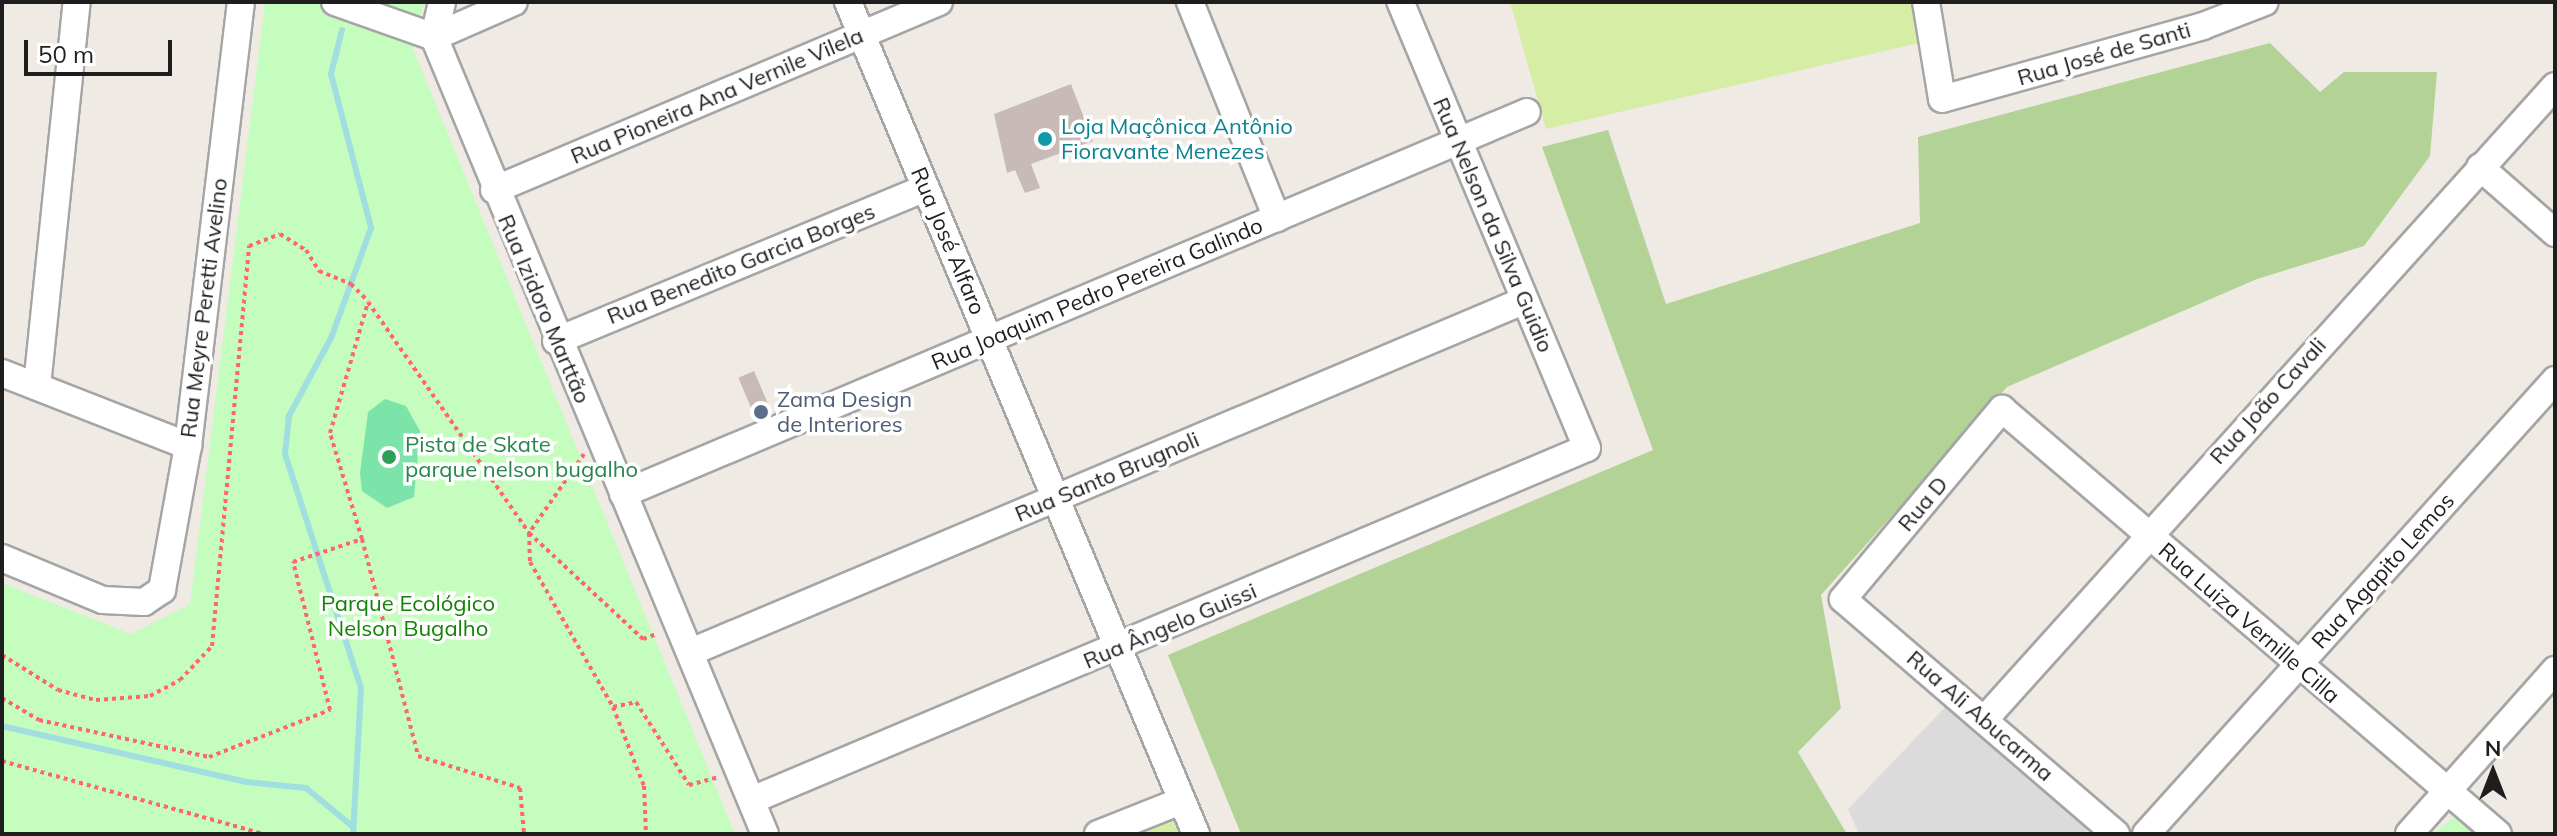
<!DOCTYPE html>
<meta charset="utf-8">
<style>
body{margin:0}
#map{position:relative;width:2557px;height:836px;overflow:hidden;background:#f0eae4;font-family:Mulish,sans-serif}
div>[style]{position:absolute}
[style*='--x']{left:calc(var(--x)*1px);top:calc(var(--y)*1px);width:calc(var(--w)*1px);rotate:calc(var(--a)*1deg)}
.residential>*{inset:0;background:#dcdbdb}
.grass>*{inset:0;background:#d6eda6}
.forest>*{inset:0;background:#b3d296}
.park>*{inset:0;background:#c4fdbe}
.pitch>*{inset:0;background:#7ce4a9}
.stream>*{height:6px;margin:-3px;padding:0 3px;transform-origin:3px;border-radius:3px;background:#a1dee0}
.building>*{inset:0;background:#c8bab7;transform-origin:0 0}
.path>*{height:4px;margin-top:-2px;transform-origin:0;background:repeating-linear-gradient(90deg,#ff6572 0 4px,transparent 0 8px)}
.roads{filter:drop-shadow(2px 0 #a5a5a5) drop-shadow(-2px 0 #a5a5a5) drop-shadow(0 2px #a5a5a5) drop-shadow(0 -2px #a5a5a5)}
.minor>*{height:26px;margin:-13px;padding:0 13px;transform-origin:13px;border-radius:13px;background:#fff}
.dots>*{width:22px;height:22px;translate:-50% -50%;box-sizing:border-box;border:4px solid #fff;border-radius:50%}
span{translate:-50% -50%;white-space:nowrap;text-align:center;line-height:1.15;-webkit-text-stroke:7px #fff;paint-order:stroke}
.street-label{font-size:22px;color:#1e1e1e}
.culture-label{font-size:22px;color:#0d838f}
.left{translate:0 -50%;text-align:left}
.service-label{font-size:22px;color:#4e5e75}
.leisure-label{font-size:22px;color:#27864d}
.park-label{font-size:22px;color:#128405}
.frame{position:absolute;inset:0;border:4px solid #1e1e1e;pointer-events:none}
.north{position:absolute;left:2453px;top:732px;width:80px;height:80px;-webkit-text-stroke:6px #fff;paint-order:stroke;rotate:0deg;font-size:22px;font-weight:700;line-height:32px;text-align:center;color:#1e1e1e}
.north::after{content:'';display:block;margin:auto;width:28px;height:36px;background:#1e1e1e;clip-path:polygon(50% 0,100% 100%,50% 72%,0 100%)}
.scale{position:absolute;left:24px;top:40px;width:148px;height:36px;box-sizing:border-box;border:4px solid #1e1e1e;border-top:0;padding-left:10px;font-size:24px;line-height:28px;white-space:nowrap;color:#1e1e1e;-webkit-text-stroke:6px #fff;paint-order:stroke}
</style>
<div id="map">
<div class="residential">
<div style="clip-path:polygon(1951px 701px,2089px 827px,2083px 834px,1859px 834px,1848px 809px)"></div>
</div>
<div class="grass">
<div style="clip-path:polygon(1510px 2px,1915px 2px,1919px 43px,1546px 129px)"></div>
<div style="clip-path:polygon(1177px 815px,1185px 834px,1132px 834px)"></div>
</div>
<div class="forest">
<div style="clip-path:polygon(2270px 43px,2320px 92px,2344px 72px,2437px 72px,2430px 156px,2364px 246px,2257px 279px,2007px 387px,1821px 595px,1841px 708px,1798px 752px,1847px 834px,1241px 834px,1168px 655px,1653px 450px,1542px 147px,1608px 130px,1666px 304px,1920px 223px,1918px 137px)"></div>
</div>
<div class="park">
<div style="clip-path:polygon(265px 2px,424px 2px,413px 49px,735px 834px,2px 834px,2px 583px,131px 634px,190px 604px)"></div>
<div style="clip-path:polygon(2453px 818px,2461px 819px,2480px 834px,2433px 834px)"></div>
</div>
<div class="pitch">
<div style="clip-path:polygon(385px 399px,406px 406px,420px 431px,414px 497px,387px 508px,362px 491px,360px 473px,368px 412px)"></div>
</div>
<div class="stream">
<div style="--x:342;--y:30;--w:45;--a:104"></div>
<div style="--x:331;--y:74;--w:159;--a:75.4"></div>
<div style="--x:371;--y:228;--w:115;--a:109.9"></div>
<div style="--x:332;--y:336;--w:91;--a:118.3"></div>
<div style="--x:289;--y:416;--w:38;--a:96"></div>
<div style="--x:285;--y:454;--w:246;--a:72"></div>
<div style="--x:361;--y:688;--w:146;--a:93.1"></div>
<div style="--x:2;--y:726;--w:251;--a:12.9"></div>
<div style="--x:247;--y:782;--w:59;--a:5.8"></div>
<div style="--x:306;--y:788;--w:60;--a:39.6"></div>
</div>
<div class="building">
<div style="clip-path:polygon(1071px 84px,1093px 141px,1031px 164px,1040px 188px,1025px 193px,1015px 170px,1007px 173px,994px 114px)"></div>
<div style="left:754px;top:371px;width:46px;height:17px;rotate:67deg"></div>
</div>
<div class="path">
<div style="--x:584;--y:454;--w:96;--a:124.8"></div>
<div style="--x:529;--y:533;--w:156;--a:42.9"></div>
<div style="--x:643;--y:639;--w:15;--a:-20"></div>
<div style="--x:362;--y:539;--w:224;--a:75.5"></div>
<div style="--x:418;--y:756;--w:107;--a:17.4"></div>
<div style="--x:520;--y:788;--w:46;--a:85"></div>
<div style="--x:2;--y:655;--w:66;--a:32"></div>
<div style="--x:58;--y:690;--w:39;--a:15"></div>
<div style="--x:96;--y:700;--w:54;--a:-4.2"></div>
<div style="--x:150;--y:696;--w:34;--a:-28"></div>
<div style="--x:180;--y:680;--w:47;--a:-46.7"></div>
<div style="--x:212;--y:646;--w:402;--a:-84.7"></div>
<div style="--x:249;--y:246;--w:33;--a:-21"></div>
<div style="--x:280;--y:234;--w:31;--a:32"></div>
<div style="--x:306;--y:250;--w:25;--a:58"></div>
<div style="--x:319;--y:271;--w:35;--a:22"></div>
<div style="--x:351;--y:284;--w:24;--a:45"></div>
<div style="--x:2;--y:698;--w:43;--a:30.7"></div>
<div style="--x:39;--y:720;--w:174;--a:12.3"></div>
<div style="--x:209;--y:757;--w:130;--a:-21.2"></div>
<div style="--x:330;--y:710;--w:153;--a:-104"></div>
<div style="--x:293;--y:562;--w:73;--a:-18.4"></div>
<div style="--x:362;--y:539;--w:111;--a:-106.8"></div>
<div style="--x:330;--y:433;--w:136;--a:-73.8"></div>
<div style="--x:368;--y:302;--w:282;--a:55.1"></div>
<div style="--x:529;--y:533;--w:29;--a:88"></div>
<div style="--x:530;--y:562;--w:167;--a:60.2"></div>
<div style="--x:613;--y:707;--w:24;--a:-12"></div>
<div style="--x:636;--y:702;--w:98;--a:57.4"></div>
<div style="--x:689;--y:785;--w:31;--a:-15"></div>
<div style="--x:613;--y:707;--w:85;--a:68.6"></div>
<div style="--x:644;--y:786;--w:48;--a:87.6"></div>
<div style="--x:2;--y:761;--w:272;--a:15.6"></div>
</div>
<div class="roads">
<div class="minor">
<div style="--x:335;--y:2;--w:105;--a:19.5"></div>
<div style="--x:442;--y:2;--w:36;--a:103"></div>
<div style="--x:434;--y:37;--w:863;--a:67.45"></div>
<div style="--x:848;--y:2;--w:902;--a:67.3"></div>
<div style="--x:1190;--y:2;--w:233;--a:68.1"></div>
<div style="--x:1926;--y:2;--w:98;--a:80.6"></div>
<div style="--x:1942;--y:99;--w:271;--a:-15.6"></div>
<div style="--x:2203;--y:26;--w:66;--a:-21.2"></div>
<div style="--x:434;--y:37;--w:87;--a:-23.6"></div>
<div style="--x:2480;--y:167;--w:100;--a:41.3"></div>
<div style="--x:494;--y:190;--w:483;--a:-22.9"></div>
<div style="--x:556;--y:341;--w:400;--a:-22.5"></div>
<div style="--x:2;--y:373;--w:200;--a:21.4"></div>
<div style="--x:37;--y:386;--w:386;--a:-84.1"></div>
<div style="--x:623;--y:494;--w:981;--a:-22.91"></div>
<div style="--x:2;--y:558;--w:109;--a:22.6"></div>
<div style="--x:103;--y:600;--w:41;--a:2.8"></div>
<div style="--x:144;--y:602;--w:22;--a:-34"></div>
<div style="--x:162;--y:590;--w:146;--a:-79.8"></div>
<div style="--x:188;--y:446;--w:447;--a:-83.2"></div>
<div style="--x:691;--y:652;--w:903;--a:-22.87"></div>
<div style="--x:1984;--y:720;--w:853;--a:-47.99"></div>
<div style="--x:752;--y:800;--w:906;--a:-22.86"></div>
<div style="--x:1587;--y:448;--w:484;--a:-112.7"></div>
<div style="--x:1098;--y:834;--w:89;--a:-21.7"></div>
<div style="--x:2116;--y:834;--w:360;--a:-139.3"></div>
<div style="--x:1843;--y:599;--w:248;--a:-50.1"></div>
<div style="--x:2002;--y:409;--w:653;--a:40.59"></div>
<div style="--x:2146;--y:834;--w:611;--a:-47.98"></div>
<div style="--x:2409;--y:834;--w:220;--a:-48.3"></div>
</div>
</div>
<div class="dots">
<div style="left:1045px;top:139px;background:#0f9aa8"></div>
<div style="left:761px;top:412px;background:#5c6f8a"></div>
<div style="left:389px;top:457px;background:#2e9e5b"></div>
</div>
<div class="street-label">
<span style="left:2104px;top:54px;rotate:-16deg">Rua José de Santi</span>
<span style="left:717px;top:96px;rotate:-23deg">Rua Pioneira Ana Vernile Vilela</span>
<span style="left:1493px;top:225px;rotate:67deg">Rua Nelson da Silva Guidio</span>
<span style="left:948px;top:241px;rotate:67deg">Rua José Alfaro</span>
<span style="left:741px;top:264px;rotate:-22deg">Rua Benedito Garcia Borges</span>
<span style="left:1097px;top:294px;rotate:-23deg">Rua Joaquim Pedro Pereira Galindo</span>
<span style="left:204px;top:308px;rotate:-83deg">Rua Meyre Peretti Avelino</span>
<span style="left:544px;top:309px;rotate:67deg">Rua Izidoro Marttão</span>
<span style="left:2268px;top:401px;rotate:-48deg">Rua João Cavali</span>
<span style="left:1107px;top:477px;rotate:-23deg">Rua Santo Brugnoli</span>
<span style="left:1923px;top:504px;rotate:-50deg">Rua D</span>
<span style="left:2383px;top:571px;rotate:-48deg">Rua Agapito Lemos</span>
<span style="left:2249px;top:623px;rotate:41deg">Rua Luiza Vernille Cilla</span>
<span style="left:1170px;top:626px;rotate:-23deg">Rua Ângelo Guissi</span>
<span style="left:1980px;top:716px;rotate:41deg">Rua Ali Abucarma</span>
</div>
<div class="culture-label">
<span class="left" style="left:1061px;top:139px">Loja Maçônica Antônio<br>Fioravante Menezes</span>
</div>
<div class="service-label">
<span class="left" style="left:777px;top:412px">Zama Design<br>de Interiores</span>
</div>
<div class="leisure-label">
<span class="left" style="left:405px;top:457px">Pista de Skate<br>parque nelson bugalho</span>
</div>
<div class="park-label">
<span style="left:408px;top:616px">Parque Ecológico<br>Nelson Bugalho</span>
</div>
<div class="frame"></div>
<div class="north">N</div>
<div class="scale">50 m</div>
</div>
